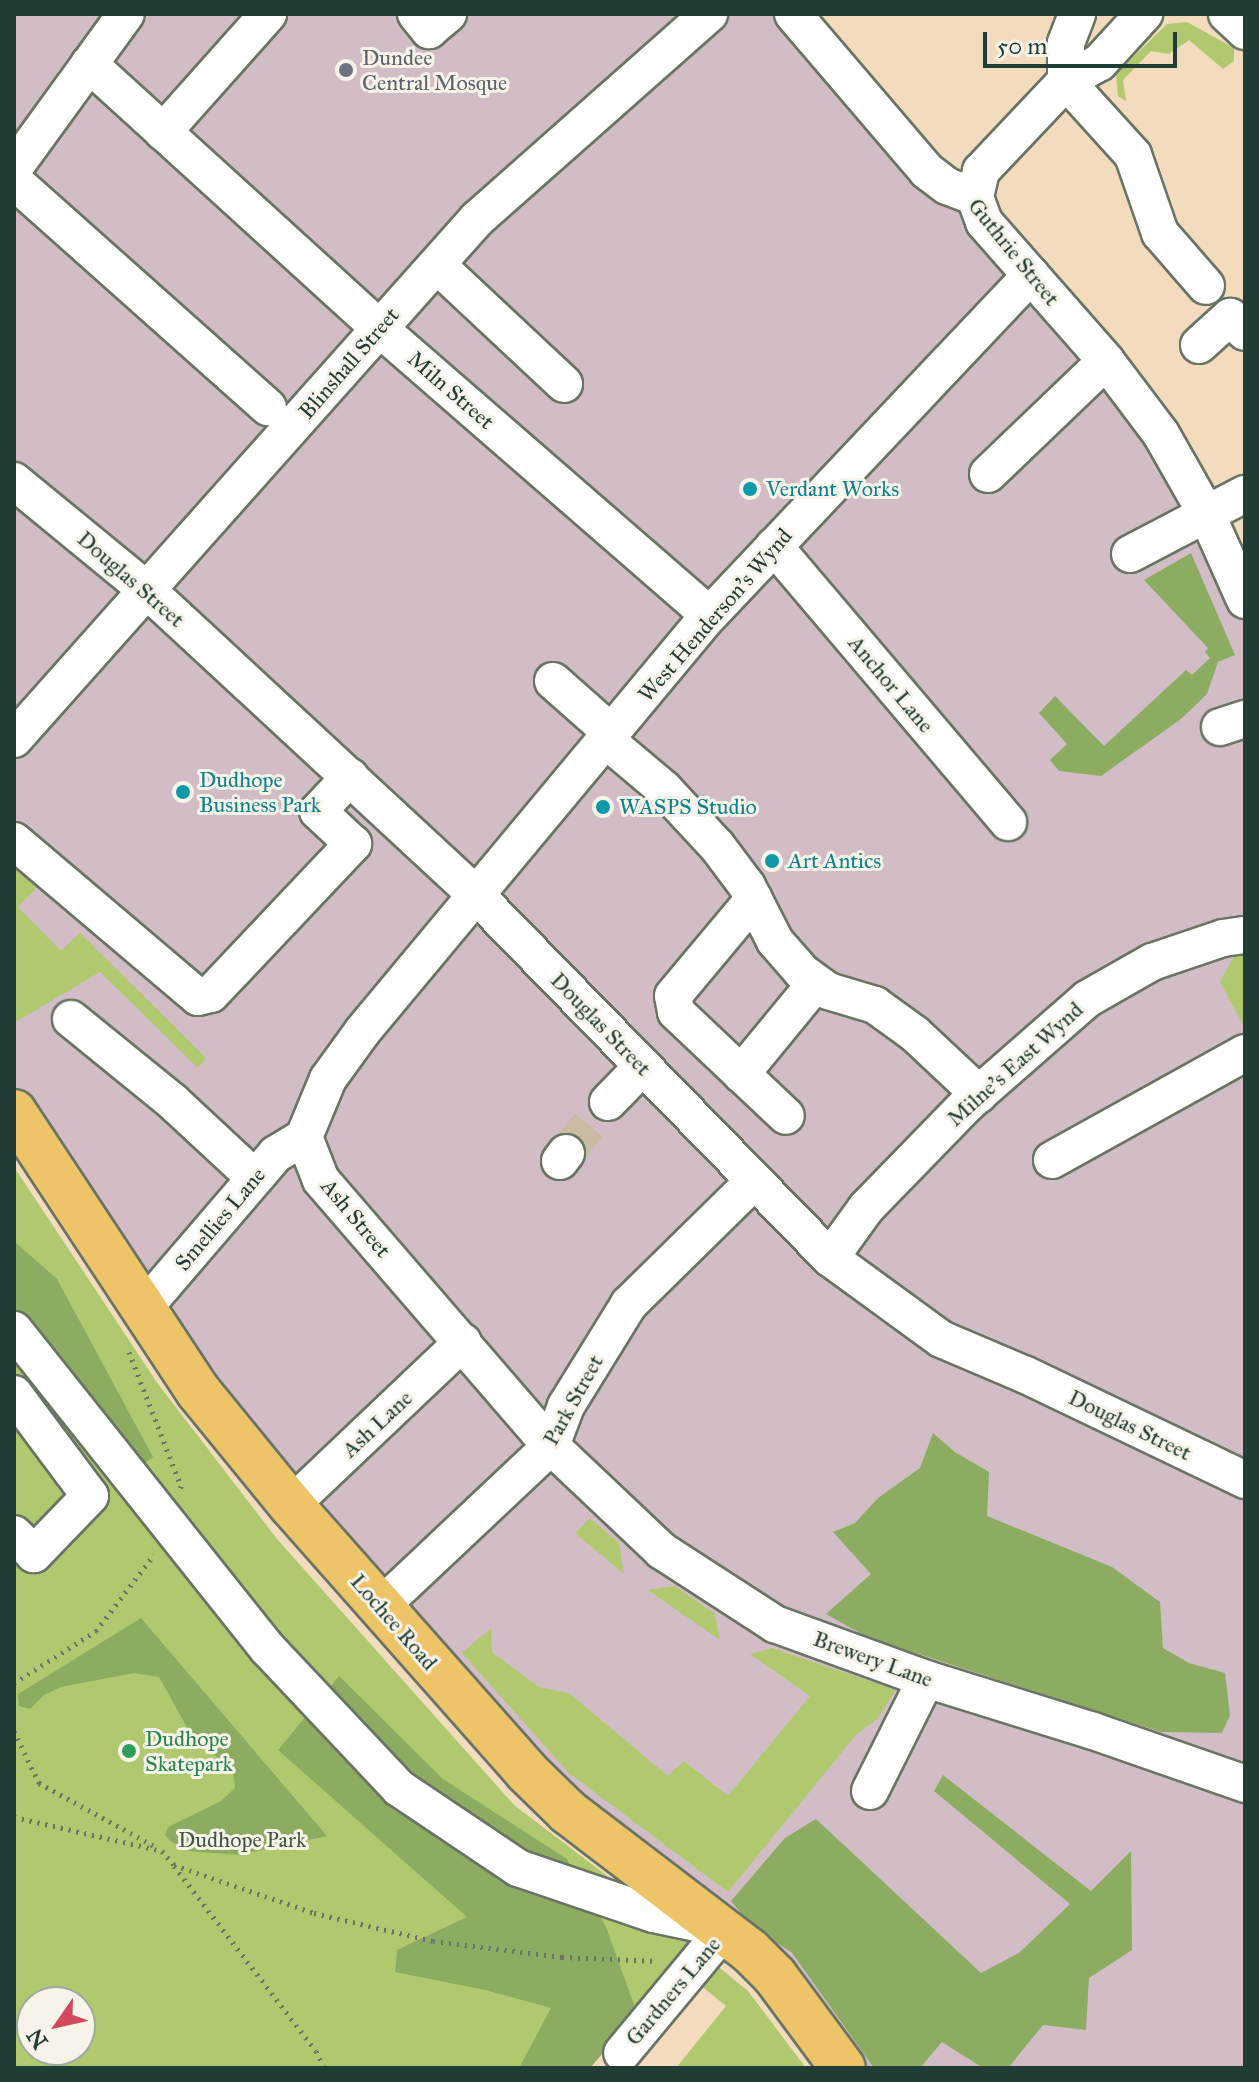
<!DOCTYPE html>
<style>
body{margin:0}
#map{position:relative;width:1259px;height:2082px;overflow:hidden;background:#f3dbbd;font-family:"IM FELL Great Primer",serif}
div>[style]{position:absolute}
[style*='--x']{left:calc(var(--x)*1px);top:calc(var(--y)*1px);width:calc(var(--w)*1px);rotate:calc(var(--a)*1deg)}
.industrial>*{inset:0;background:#d2bdc7}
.green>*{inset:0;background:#b0c96e}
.forest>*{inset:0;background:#8cad61}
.minor-tunnel>*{height:36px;margin-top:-18px;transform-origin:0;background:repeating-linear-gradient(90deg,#c9bba2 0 36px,transparent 0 54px)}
.path>*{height:5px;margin-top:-2.5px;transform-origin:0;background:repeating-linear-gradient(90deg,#697464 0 2px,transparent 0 8px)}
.roads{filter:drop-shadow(2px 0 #697464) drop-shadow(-2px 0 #697464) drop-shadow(0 2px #697464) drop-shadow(0 -2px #697464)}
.minor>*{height:36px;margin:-18px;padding:0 18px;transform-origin:18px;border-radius:18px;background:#fff}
.major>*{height:44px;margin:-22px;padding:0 22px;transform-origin:22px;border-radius:22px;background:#eec469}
.dots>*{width:22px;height:22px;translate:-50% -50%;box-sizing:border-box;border:4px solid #f7f3e8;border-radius:50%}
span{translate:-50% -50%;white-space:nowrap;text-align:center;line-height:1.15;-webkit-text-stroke:6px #f7f3e8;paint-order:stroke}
.worship-label{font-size:22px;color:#5b616d}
.left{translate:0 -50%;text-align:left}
.street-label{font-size:22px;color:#1f3d34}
.culture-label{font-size:22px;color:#0d838f}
.leisure-label{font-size:22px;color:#27864d}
.park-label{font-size:22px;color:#3c5940}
.frame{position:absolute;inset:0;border:16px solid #1f3d34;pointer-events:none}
.north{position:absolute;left:16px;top:1986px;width:80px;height:80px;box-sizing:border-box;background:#f7f3e8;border:2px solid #a1aaa0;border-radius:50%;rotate:236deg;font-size:22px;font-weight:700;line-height:32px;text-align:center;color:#1f3d34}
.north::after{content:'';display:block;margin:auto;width:28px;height:36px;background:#d1495b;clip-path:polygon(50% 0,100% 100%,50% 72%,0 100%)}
.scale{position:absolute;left:983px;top:32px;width:194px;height:36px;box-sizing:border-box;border:4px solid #1f3d34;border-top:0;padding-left:10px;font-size:24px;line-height:28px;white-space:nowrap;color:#1f3d34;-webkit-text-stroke:6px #f7f3e8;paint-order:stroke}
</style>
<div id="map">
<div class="industrial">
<div style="clip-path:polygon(14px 14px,793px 14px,1106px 361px,1245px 600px,1245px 2068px,854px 2068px,601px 1824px,294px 1491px,14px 1091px)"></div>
</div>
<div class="green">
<div style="clip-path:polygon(1187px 22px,1234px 48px,1234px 61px,1223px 69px,1189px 40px,1169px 54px,1151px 51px,1123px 80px,1126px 101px,1118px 96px,1116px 74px,1167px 24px)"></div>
<div style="clip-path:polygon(14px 857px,41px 883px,18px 907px,61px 951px,80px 933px,206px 1058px,198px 1068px,100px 972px,14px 1023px)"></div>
<div style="clip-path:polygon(1236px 953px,1245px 954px,1245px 1028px,1220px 982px)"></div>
<div style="clip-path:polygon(evenodd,14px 1167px,158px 1384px,277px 1539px,514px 1805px,693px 1941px,688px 1953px,590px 2068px,14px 2068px,14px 1167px,32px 2002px,80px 2002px,80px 2050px,32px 2050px,32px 2002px)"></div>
<div style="clip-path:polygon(590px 1518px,619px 1543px,624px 1574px,575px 1533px)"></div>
<div style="clip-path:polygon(675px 1586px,715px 1614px,720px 1640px,648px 1590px)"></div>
<div style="clip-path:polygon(491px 1628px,492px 1652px,539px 1687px,569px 1693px,668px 1776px,684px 1761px,728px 1796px,810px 1696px,750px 1654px,772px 1648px,896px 1690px,877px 1719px,856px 1735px,728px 1892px,569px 1773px,462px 1653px)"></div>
<div style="clip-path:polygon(715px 1964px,748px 1991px,806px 2068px,676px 2068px,726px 2006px,700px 1985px)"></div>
</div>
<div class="forest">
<div style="clip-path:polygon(1191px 553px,1235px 655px,1218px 662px,1207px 694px,1181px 719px,1101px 776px,1059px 771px,1050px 760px,1067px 744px,1039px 713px,1055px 696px,1104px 746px,1186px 670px,1192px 675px,1210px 658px,1205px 652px,1208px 648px,1144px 580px)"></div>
<div style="clip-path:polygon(14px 1241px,57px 1279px,153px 1457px,131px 1473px,14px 1319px)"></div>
<div style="clip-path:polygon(933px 1433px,955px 1452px,989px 1472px,987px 1516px,1112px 1567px,1160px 1602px,1163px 1648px,1189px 1663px,1225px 1673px,1230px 1715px,1222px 1733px,1161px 1732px,869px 1638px,826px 1614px,871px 1574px,833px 1532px,855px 1523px,878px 1498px,920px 1468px)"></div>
<div style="clip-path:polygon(141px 1618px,327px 1836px,239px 1855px,189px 1851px,170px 1841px,165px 1835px,168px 1827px,221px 1801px,235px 1788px,233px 1772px,189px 1731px,159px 1677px,134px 1673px,61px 1687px,44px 1695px,30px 1709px,19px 1706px,18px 1694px)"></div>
<div style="clip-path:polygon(339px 1676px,443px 1779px,567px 1859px,606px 1927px,637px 2013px,590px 2068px,519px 2068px,551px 2008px,485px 1990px,395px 1972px,397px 1950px,467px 1917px,278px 1750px)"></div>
<div style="clip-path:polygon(943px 1775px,1091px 1891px,1131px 1851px,1132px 1950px,1089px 1978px,1086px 2030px,1043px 2025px,1008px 2068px,983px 2068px,942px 2042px,920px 2068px,874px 2068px,792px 1953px,751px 1925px,731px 1901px,785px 1838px,816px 1819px,981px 1973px,1019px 1953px,1070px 1904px,934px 1791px)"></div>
</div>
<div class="minor-tunnel">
<div style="--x:566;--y:1153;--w:66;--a:-50.5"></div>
</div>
<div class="path">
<div style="--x:129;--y:1352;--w:144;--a:68.8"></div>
<div style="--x:181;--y:1486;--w:6;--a:99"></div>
<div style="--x:14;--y:1683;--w:97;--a:-32.4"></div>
<div style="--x:96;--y:1631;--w:96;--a:-52.7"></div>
<div style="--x:14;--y:1731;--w:58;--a:64.3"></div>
<div style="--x:39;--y:1783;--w:133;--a:28.7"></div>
<div style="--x:14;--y:1817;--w:152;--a:12.9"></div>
<div style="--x:162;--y:1851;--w:18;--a:49"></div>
<div style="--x:174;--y:1865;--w:148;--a:18.9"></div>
<div style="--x:314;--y:1913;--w:122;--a:13.2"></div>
<div style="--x:433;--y:1941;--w:130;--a:7.1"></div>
<div style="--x:562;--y:1957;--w:96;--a:2.4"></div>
<div style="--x:174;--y:1866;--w:233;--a:52.5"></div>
<div style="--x:316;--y:2051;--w:19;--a:65"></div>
</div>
<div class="roads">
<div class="minor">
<div style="--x:416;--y:14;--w:21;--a:51"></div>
<div style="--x:429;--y:30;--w:25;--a:-40"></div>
<div style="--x:793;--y:14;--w:206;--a:49.5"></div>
<div style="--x:927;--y:171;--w:25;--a:37"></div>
<div style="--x:947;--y:186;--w:30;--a:21"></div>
<div style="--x:1227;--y:14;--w:25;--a:43"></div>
<div style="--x:89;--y:64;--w:392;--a:42.3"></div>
<div style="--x:379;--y:328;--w:437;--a:41"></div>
<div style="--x:1066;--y:81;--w:100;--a:47.8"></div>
<div style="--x:1133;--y:155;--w:83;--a:70.9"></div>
<div style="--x:1160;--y:233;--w:70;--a:49"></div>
<div style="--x:1066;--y:81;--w:38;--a:-90"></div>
<div style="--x:1066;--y:43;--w:31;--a:-69"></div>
<div style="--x:163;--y:132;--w:158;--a:-48.3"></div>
<div style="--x:14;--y:168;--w:190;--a:-54"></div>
<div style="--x:14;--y:181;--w:340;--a:41.7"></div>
<div style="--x:975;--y:197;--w:27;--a:70"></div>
<div style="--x:984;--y:222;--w:185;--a:48.7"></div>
<div style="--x:1106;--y:361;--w:91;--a:53"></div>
<div style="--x:1161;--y:434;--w:93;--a:60.4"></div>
<div style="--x:1207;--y:515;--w:93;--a:65.9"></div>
<div style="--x:975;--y:197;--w:27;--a:-77"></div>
<div style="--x:981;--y:171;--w:124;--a:-46.6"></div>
<div style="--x:1066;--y:81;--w:38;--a:-29"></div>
<div style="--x:1099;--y:63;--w:67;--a:-47.4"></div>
<div style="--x:437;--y:265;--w:174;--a:43.1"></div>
<div style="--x:1031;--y:275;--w:468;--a:133.4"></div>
<div style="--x:709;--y:615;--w:542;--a:129.77"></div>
<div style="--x:362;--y:1032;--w:58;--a:125.9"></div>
<div style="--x:328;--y:1079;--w:63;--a:112.5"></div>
<div style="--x:304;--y:1137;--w:46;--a:68.4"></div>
<div style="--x:321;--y:1180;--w:352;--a:49.2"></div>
<div style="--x:551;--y:1446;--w:153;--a:43.4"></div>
<div style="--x:662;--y:1551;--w:135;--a:32.9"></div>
<div style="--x:775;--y:1624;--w:161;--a:20"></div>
<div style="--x:926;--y:1679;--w:175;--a:17.3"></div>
<div style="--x:1093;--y:1731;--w:161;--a:19.2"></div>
<div style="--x:1199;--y:345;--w:42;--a:-42.1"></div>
<div style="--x:1230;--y:317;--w:21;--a:45"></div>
<div style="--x:988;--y:474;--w:163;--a:-43.8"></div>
<div style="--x:14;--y:481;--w:173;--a:39.4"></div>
<div style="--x:148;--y:591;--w:447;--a:42.8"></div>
<div style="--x:476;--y:895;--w:507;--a:45.72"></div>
<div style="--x:830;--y:1258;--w:137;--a:36.1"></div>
<div style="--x:941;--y:1339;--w:92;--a:23"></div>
<div style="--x:1026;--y:1375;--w:243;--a:25.6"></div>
<div style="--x:774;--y:546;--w:362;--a:49.7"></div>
<div style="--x:1130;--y:554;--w:130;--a:-27.6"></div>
<div style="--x:553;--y:681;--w:80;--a:41.5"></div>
<div style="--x:1220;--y:727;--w:26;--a:-18"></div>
<div style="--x:14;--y:739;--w:696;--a:-48.32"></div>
<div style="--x:477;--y:219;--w:310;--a:-41.5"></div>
<div style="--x:607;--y:741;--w:75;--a:40.1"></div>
<div style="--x:664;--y:789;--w:78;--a:47.1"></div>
<div style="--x:717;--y:846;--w:50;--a:53.1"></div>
<div style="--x:747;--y:886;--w:62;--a:63"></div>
<div style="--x:775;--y:941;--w:41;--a:48.9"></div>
<div style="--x:802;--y:972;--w:32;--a:36"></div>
<div style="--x:828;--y:991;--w:49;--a:16.6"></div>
<div style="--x:875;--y:1005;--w:49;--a:35.9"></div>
<div style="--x:915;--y:1034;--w:88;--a:43.2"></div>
<div style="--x:14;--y:841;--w:241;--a:40.3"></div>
<div style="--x:198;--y:997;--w:13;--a:-13"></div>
<div style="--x:211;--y:994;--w:207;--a:-46.6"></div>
<div style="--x:353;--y:844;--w:48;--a:-136.7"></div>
<div style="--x:318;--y:811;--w:47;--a:-46.7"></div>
<div style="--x:754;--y:899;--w:126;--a:129.9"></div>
<div style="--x:673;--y:996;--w:16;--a:79"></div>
<div style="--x:676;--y:1012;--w:151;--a:43.4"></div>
<div style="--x:71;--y:1019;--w:130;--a:39.1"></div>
<div style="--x:172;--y:1101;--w:113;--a:42.9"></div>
<div style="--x:741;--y:1074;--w:117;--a:-50.6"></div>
<div style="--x:608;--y:1102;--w:49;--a:-45.8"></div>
<div style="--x:1052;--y:1160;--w:221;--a:-29"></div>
<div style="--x:560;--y:1161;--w:10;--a:-53"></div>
<div style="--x:830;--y:1258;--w:62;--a:-54.2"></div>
<div style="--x:866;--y:1208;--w:144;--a:-45.8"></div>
<div style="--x:966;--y:1105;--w:161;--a:-41.2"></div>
<div style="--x:1087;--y:999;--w:75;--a:-29.6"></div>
<div style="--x:1152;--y:962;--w:75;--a:-18.7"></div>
<div style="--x:1223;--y:938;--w:22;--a:-8"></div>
<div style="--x:143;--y:1309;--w:204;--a:-49.4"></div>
<div style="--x:276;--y:1154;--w:33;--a:-31"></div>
<div style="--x:14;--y:1330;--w:408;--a:51.5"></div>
<div style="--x:268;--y:1649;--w:191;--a:46.7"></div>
<div style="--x:399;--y:1788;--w:143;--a:33.9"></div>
<div style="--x:518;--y:1868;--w:143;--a:18.8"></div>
<div style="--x:653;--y:1914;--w:74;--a:11.8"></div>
<div style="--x:725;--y:1929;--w:161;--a:129.7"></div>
<div style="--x:14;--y:1394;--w:127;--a:53.3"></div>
<div style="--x:90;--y:1496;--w:81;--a:134"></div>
<div style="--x:34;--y:1554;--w:28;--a:-135"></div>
<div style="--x:291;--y:1505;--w:237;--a:-43.5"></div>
<div style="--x:380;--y:1607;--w:235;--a:-43.3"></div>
<div style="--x:551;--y:1446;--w:43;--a:-69.4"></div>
<div style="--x:566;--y:1406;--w:120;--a:-58.3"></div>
<div style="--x:629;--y:1304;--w:174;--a:-44.5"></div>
<div style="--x:870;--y:1791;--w:125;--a:-63.4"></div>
</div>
<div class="major">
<div style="--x:14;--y:1112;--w:334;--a:56.6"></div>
<div style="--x:198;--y:1391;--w:147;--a:50.8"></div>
<div style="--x:291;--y:1505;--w:356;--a:48.5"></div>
<div style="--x:527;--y:1772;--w:57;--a:44.3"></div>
<div style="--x:568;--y:1812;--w:229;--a:37.4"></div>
<div style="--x:750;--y:1951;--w:35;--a:45"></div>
<div style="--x:775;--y:1976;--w:114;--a:53.5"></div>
</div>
</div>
<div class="dots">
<div style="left:346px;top:70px;background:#6b7280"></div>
<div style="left:750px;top:489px;background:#0f9aa8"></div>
<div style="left:183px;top:792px;background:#0f9aa8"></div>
<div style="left:603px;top:807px;background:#0f9aa8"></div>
<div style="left:772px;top:861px;background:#0f9aa8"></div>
<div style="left:129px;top:1751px;background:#2e9e5b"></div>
</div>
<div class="worship-label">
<span class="left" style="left:362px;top:70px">Dundee<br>Central Mosque</span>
</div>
<div class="street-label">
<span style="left:1014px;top:252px;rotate:51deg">Guthrie Street</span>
<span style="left:349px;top:363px;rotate:-49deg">Blinshall Street</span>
<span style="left:451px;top:390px;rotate:41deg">Miln Street</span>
<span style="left:131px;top:579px;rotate:41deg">Douglas Street</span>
<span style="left:715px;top:615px;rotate:-49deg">West Henderson's Wynd</span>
<span style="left:891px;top:684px;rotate:50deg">Anchor Lane</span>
<span style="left:601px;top:1024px;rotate:46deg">Douglas Street</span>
<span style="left:1015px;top:1064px;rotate:-42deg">Milne's East Wynd</span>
<span style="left:356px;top:1218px;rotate:50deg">Ash Street</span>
<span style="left:220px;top:1219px;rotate:-50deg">Smellies Lane</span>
<span style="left:573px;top:1400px;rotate:-61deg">Park Street</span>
<span style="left:377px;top:1424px;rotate:-43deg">Ash Lane</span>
<span style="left:1130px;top:1425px;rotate:26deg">Douglas Street</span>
<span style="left:394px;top:1622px;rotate:49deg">Lochee Road</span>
<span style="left:873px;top:1659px;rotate:20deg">Brewery Lane</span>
<span style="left:673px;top:1991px;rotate:-50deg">Gardners Lane</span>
</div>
<div class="culture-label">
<span class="left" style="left:766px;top:489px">Verdant Works</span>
<span class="left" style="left:199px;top:792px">Dudhope<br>Business Park</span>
<span class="left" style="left:619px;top:807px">WASPS Studio</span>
<span class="left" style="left:788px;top:861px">Art Antics</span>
</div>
<div class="leisure-label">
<span class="left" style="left:145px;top:1751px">Dudhope<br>Skatepark</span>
</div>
<div class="park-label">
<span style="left:242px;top:1840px">Dudhope Park</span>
</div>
<div class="frame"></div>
<div class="north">N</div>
<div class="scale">50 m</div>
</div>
